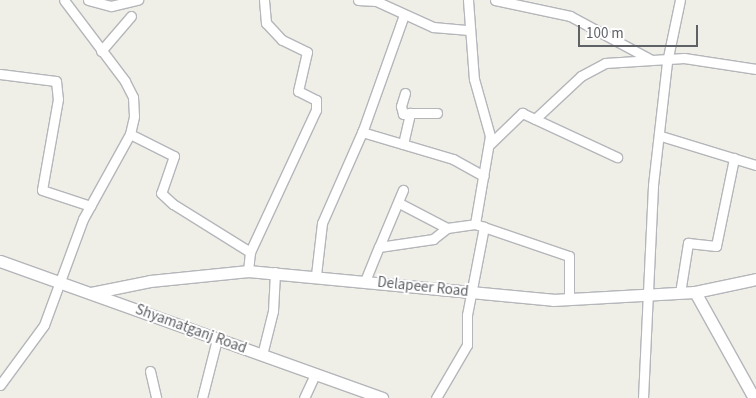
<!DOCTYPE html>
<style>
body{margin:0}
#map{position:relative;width:756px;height:398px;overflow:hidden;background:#efeee7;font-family:"Source Sans 3",sans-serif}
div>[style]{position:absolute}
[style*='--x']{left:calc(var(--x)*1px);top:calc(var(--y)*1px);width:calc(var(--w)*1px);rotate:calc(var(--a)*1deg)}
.roads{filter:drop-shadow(1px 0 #b4b6ba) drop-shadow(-1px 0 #b4b6ba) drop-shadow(0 1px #b4b6ba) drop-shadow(0 -1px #b4b6ba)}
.minor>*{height:9px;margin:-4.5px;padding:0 4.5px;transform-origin:4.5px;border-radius:4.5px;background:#fff}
.tertiary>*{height:11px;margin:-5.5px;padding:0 5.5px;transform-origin:5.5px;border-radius:5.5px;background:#fff}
span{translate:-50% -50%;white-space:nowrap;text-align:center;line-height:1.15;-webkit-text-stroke:4px #fff;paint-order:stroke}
.street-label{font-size:15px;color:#5e6166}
.scale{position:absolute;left:578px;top:25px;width:120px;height:22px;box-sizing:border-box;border:2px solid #5e6166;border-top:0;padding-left:6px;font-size:15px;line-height:18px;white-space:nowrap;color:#5e6166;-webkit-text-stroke:4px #fff;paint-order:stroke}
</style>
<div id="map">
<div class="roads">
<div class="minor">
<div style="--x:88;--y:0;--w:24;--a:15"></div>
<div style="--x:111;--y:6;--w:28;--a:-13"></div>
<div style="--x:358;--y:0;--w:18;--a:3"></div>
<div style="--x:376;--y:1;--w:63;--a:24.5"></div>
<div style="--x:433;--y:27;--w:36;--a:5"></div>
<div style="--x:468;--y:0;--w:79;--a:85.7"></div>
<div style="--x:474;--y:79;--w:59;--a:74.3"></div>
<div style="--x:490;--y:136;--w:89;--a:99.7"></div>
<div style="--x:495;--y:0;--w:77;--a:12"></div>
<div style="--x:570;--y:16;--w:91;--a:28.3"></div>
<div style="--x:101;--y:51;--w:46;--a:-49.4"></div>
<div style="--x:0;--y:74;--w:56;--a:7.1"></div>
<div style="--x:56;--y:81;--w:18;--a:84"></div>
<div style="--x:58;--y:99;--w:92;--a:100"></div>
<div style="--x:42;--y:190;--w:51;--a:18.4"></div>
<div style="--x:405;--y:93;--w:14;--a:107"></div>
<div style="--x:401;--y:106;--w:8;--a:76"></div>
<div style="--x:403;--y:114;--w:7;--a:-8"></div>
<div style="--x:535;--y:119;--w:63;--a:-43.1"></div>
<div style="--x:581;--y:76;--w:27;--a:-28"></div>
<div style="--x:605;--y:63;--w:79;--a:-3.6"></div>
<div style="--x:684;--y:58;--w:73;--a:8.7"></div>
<div style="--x:362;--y:132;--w:95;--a:16.5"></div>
<div style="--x:453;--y:159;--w:35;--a:29"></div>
<div style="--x:130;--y:134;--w:49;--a:26.6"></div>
<div style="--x:174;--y:156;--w:39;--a:109"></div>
<div style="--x:161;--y:193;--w:16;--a:43"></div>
<div style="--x:173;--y:204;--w:91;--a:31.9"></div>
<div style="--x:661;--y:136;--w:99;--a:17"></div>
<div style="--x:403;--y:144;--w:32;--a:-77"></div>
<div style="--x:410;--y:113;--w:27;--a:0"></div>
<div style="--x:490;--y:144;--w:45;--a:-44.1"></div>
<div style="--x:522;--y:113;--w:105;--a:24.9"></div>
<div style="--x:447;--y:228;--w:28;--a:-8"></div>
<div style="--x:475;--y:224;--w:99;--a:18.8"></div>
<div style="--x:569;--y:256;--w:43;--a:90"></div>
<div style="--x:379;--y:247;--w:62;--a:-67.2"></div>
<div style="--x:248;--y:271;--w:19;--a:-84"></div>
<div style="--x:250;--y:252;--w:157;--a:-65.1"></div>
<div style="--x:316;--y:110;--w:10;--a:-90"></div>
<div style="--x:316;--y:100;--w:20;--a:-153"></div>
<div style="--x:298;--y:91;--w:40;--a:-77"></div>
<div style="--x:307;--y:52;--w:28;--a:-154"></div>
<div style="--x:282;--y:40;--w:23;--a:-133"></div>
<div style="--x:266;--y:23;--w:23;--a:-95"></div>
<div style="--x:316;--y:275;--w:52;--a:-83.4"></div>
<div style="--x:322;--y:223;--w:102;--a:-66.2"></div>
<div style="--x:363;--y:130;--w:122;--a:-70.4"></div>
<div style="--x:365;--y:281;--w:37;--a:-68"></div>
<div style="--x:379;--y:247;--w:55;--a:-8.4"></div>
<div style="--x:433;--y:239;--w:18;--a:-38"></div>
<div style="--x:447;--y:228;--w:54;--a:-152.5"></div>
<div style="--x:680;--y:293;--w:51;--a:-80.9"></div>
<div style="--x:688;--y:243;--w:28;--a:6"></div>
<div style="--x:716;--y:246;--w:90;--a:-78.4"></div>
<div style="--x:262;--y:355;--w:45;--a:-76"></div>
<div style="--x:273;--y:311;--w:39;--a:-87"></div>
<div style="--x:150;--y:371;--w:28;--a:77"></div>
<div style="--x:0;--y:385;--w:74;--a:-53.7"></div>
<div style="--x:44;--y:325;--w:113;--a:-69.8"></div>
<div style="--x:83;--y:219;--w:97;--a:-61.1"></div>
<div style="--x:130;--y:134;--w:18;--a:-77"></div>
<div style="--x:134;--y:116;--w:19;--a:-93"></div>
<div style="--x:133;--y:97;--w:18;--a:-117"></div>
<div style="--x:125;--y:81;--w:101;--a:-127"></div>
<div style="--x:202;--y:398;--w:61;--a:-75.7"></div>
<div style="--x:304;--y:398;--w:26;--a:-65"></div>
<div style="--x:436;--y:398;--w:61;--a:-59.7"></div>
<div style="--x:467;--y:345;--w:30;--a:-90"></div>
<div style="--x:467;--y:315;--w:90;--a:-79.1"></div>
<div style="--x:643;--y:398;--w:213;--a:-87.3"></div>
<div style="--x:653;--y:185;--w:124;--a:-83.5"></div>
<div style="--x:667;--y:62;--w:63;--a:-78.2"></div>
</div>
<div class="tertiary">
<div style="--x:0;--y:261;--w:406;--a:19.7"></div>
<div style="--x:695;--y:292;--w:121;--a:60.9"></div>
<div style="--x:91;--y:293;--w:60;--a:-11.5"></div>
<div style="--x:150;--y:281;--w:99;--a:-5.8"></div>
<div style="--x:248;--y:271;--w:306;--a:5.4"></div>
<div style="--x:553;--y:300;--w:142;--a:-3.2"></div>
<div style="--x:695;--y:292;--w:62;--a:-12"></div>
</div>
</div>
<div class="street-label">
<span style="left:423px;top:287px;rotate:6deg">Delapeer Road</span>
<span style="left:191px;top:329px;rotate:20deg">Shyamatganj Road</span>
</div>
<div class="scale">100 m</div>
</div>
